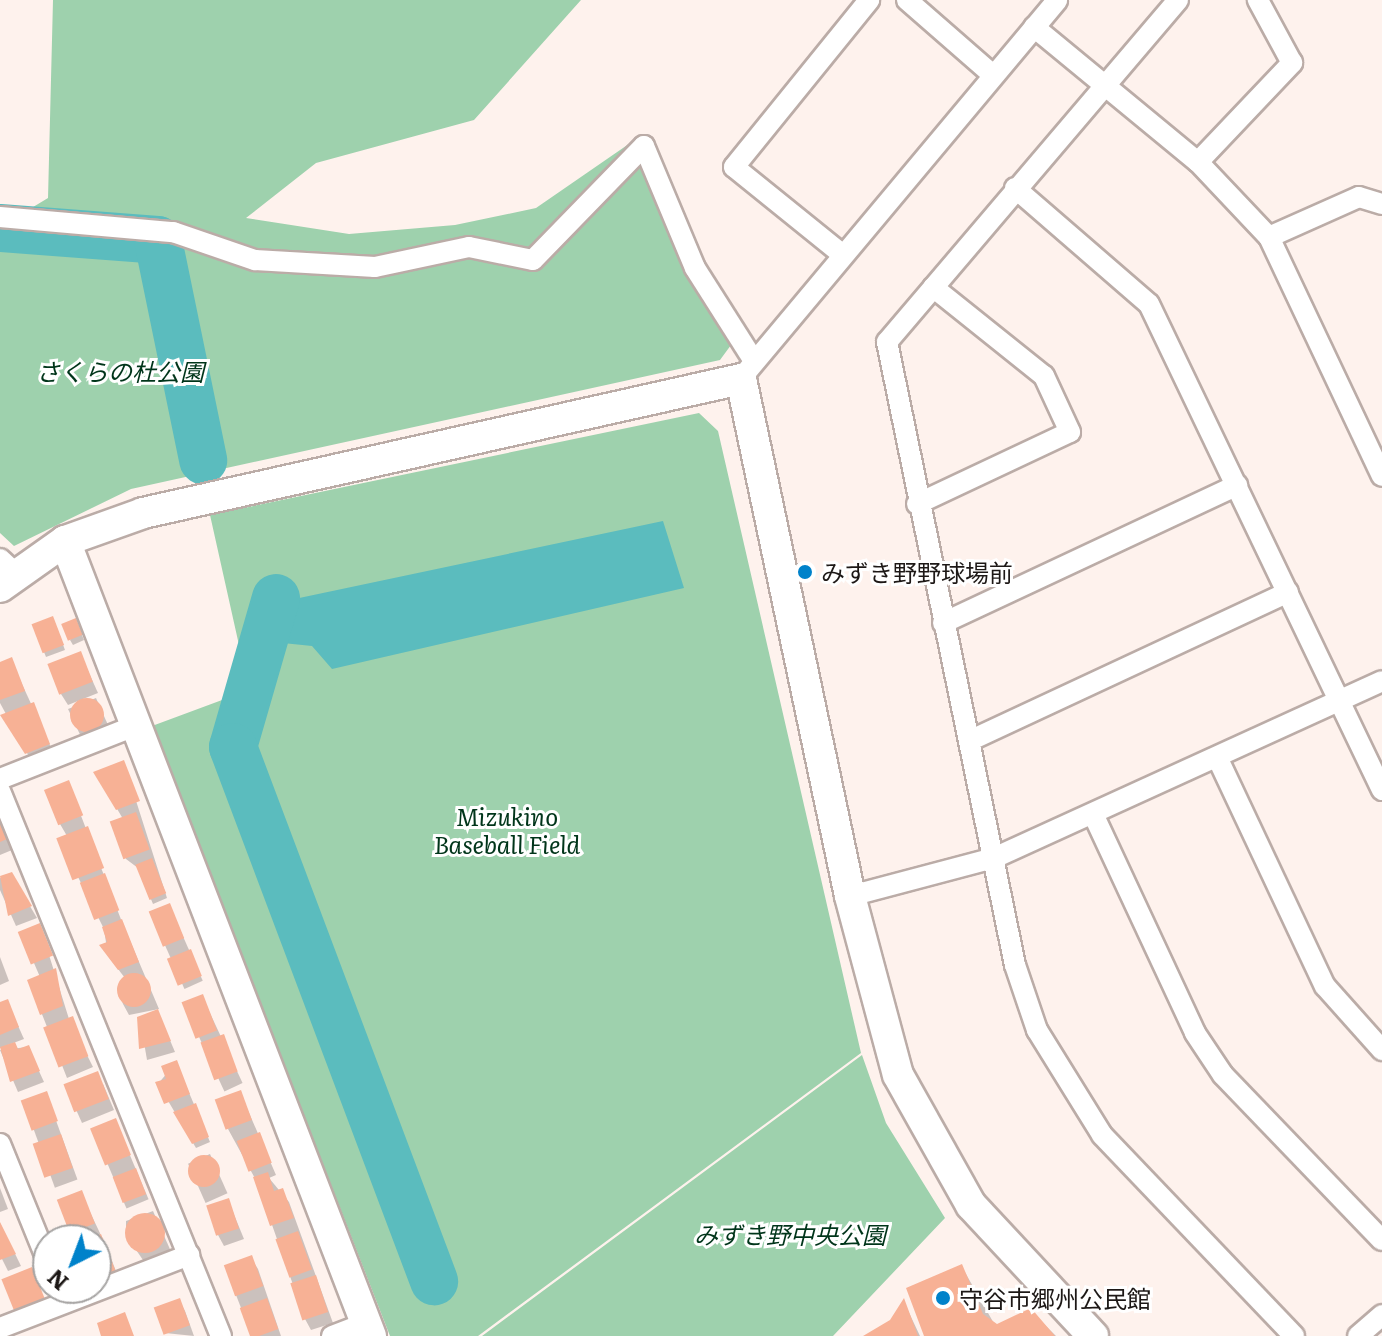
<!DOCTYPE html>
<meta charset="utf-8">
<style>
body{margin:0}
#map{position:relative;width:1382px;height:1336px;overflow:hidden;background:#fef2ed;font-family:Literata,"Noto Sans JP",serif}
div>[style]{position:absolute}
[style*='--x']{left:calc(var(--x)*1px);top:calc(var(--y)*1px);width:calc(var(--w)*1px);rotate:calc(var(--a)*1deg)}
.green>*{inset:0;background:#9ed1ad}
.water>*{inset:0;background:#5bbcbe}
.shadow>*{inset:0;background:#0003;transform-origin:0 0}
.river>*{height:48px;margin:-24px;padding:0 24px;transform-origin:24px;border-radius:24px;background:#5bbcbe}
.building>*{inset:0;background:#f7b195;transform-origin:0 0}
.round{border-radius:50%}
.roads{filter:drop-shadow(2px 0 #bbaca7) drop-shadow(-2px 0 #bbaca7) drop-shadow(0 2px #bbaca7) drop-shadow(0 -2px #bbaca7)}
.street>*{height:20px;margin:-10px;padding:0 10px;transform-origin:10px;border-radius:10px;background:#fff}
.secondary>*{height:30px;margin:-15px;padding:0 15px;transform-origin:15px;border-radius:15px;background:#fff}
.dots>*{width:22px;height:22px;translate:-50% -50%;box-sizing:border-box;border:4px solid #fff;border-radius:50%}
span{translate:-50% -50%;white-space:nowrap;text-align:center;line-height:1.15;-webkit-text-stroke:6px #fff;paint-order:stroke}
.park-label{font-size:24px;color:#00351a;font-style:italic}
.poi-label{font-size:24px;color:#1d1816}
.left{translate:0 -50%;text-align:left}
.north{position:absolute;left:32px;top:1224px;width:80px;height:80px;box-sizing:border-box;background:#fff;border:2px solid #a5a3a2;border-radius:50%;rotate:222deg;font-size:22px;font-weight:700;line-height:32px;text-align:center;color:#1d1816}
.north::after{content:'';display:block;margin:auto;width:28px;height:36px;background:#0082ca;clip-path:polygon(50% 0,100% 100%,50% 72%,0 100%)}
</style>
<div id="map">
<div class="green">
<div style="clip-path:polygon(53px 0,581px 0,474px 120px,316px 163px,246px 218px,349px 234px,455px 225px,536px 208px,636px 139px,731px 345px,720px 360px,131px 489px,14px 546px,0 533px,0 227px,48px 198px)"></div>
<div style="clip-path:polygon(699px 413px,718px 431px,861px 1053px,478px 1336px,390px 1336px,152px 726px,249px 690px,210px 515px)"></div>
<div style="clip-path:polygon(862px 1055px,886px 1123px,945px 1218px,833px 1336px,482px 1336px)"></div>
</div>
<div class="water">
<div style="clip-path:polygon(663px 521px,684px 588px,332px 669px,312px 646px,273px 642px,285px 601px)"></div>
</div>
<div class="shadow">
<div style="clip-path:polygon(55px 623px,65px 650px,46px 657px,44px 652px)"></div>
<div style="clip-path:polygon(78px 625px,84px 640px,73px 645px,70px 640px)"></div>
<div style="clip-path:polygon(80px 653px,98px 693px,68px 705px,61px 694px)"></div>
<div style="clip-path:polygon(11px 660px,55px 756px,33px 764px,0 703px,0 664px)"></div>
<div style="clip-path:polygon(96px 698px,112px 734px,83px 741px,68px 709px)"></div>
<div style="clip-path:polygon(124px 763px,167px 898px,153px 904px,138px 868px,126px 859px,112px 823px,123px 819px,96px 773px)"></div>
<div style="clip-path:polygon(68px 782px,122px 922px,159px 1009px,129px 1015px,123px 1004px,117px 988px,128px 982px,108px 956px,104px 929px,59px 839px,67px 836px,60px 824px)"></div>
<div style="clip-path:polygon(0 819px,12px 850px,0 855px)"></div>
<div style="clip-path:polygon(11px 874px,37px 918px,16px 926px,0 890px,0 878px)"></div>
<div style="left:169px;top:905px;width:83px;height:20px;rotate:66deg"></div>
<div style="clip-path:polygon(40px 926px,69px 1019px,93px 1067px,67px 1078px,29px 981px,40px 977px,21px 933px)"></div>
<div style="clip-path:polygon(0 957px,9px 981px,0 985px)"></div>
<div style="left:202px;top:996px;width:96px;height:20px;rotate:65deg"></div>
<div style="clip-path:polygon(7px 1001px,24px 1039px,0 1048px,0 1004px)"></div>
<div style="clip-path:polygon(158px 1012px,175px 1052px,147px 1060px,140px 1019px)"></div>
<div style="clip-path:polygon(28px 1047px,44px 1082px,18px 1092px,0 1050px)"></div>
<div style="clip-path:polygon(176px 1062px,210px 1142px,196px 1148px,158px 1084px)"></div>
<div style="clip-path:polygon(103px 1084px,114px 1110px,82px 1123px,65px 1085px)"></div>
<div style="clip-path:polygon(240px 1092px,276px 1175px,269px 1178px,289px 1202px,333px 1323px,311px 1330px,305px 1319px,257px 1182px,228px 1129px)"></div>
<div style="left:46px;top:1093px;width:92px;height:24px;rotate:70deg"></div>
<div style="left:115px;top:1120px;width:86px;height:24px;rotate:67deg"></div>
<div style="left:210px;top:1154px;width:43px;height:24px;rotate:66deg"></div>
<div style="clip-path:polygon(0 1188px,8px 1209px,0 1212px)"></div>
<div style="clip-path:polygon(81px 1193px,107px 1248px,121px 1284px,96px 1288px,96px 1240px,72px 1233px)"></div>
<div style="clip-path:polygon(228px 1200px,244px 1239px,224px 1246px,218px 1235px)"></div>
<div style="clip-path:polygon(153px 1211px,173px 1256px,147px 1266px,126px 1235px,126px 1221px)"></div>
<div style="clip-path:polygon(0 1223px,21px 1266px,8px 1271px,0 1255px)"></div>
<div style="clip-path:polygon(251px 1258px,258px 1269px,281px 1336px,252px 1336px,236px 1295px)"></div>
<div style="clip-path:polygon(962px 1267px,996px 1327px,1030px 1310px,1056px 1336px,926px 1336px)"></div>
<div style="clip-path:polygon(179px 1300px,185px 1311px,194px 1336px,165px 1333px)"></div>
<div style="clip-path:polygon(904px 1302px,920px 1336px,866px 1336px,892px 1321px)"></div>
</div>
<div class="river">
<div style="--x:0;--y:228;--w:158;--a:4.3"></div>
<div style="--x:158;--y:240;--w:225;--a:78.4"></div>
<div style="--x:276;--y:598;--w:155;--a:106.1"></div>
<div style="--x:233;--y:747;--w:571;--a:69.37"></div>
</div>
<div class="building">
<div style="left:53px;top:616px;width:31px;height:23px;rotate:69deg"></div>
<div style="left:76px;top:618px;width:18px;height:16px;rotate:68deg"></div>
<div style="left:81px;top:651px;width:33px;height:36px;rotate:69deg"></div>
<div style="clip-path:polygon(12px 657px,25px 691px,0 700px,0 662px)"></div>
<div class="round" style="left:70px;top:698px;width:34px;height:34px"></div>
<div style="clip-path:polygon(34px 702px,50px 744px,25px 754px,0 715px)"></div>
<div style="clip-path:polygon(124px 760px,140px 801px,116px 810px,93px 772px)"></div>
<div style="left:69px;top:780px;width:38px;height:27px;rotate:68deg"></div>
<div style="left:136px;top:812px;width:40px;height:28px;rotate:70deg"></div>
<div style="clip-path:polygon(0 820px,7px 839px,0 842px)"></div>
<div style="left:88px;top:826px;width:45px;height:34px;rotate:69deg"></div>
<div style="left:152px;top:858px;width:38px;height:18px;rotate:68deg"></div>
<div style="clip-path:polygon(12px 872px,32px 906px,8px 916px,0 876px)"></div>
<div style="left:105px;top:873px;width:40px;height:27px;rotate:69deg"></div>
<div style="left:170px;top:903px;width:38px;height:23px;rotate:68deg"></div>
<div style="clip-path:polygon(122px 919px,139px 962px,118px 970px,99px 945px,107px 942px,102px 927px)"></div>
<div style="left:40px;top:923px;width:35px;height:24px;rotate:68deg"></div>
<div style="left:191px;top:949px;width:29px;height:26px;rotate:68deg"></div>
<div style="clip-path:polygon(56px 968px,63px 1006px,40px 1015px,27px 980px)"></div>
<div class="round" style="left:117px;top:973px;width:34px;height:34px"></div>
<div style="left:203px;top:994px;width:39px;height:23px;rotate:69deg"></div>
<div style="clip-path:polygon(8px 999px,19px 1027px,0 1035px,0 1002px)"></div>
<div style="clip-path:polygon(158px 1009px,171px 1041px,139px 1049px,137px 1017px)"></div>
<div style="left:73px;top:1016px;width:43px;height:32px;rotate:69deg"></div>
<div style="left:224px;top:1034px;width:40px;height:25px;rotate:70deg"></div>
<div style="clip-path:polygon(15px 1042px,18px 1049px,29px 1045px,40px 1071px,10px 1082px,0 1047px)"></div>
<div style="clip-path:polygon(177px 1060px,190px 1094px,164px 1104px,155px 1082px,166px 1079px,161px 1066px)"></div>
<div style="left:98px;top:1071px;width:30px;height:37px;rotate:69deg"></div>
<div style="left:241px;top:1090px;width:32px;height:28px;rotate:70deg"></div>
<div style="left:47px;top:1091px;width:32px;height:28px;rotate:70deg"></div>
<div style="clip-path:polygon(196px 1103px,209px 1137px,192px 1144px,173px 1112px)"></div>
<div style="left:116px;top:1118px;width:40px;height:28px;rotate:68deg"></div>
<div style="left:260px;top:1132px;width:33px;height:25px;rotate:69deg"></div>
<div style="left:61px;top:1134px;width:36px;height:30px;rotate:71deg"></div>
<div class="round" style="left:188px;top:1155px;width:32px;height:32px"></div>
<div style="left:136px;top:1168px;width:28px;height:25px;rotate:69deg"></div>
<div style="clip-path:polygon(268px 1172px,274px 1191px,283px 1188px,294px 1218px,270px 1226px,253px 1177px)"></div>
<div style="left:82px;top:1190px;width:36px;height:27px;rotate:69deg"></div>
<div style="left:229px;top:1198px;width:32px;height:24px;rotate:72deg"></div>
<div class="round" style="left:125px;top:1213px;width:40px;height:40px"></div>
<div style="clip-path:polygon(0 1222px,16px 1254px,0 1260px)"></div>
<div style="left:298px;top:1231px;width:41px;height:24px;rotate:70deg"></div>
<div style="clip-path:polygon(101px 1234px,116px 1272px,96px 1280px,96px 1240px,86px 1240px)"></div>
<div style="left:252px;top:1255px;width:33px;height:30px;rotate:70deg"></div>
<div style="clip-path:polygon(962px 1264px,983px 1314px,997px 1324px,1031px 1308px,1055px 1336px,924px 1336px,906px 1288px)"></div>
<div style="left:32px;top:1267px;width:35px;height:33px;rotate:68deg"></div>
<div style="left:316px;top:1275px;width:39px;height:27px;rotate:72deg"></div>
<div style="left:180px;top:1298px;width:29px;height:28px;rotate:70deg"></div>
<div style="left:267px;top:1298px;width:33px;height:29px;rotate:70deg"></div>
<div style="clip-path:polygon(904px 1298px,918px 1336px,863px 1336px,890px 1320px)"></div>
<div style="clip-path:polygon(125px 1312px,134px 1336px,101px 1336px,97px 1323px)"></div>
</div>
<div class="roads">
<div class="street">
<div style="--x:907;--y:0;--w:114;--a:41.1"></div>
<div style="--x:1178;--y:0;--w:449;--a:130.4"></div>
<div style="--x:887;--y:342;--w:636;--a:78.39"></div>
<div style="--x:1015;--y:965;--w:69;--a:71.3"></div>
<div style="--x:1037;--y:1030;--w:123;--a:58.2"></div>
<div style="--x:1102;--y:1135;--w:278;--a:46.3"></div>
<div style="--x:1034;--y:27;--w:212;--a:39.5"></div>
<div style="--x:1198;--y:162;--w:103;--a:46.6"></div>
<div style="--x:1269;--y:237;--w:264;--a:64.7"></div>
<div style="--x:1198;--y:162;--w:137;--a:-46.5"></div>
<div style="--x:1292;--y:63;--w:72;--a:-118.4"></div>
<div style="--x:1015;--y:188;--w:177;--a:40.9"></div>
<div style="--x:1149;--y:304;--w:539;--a:64.39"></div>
<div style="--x:0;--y:217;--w:174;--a:5"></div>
<div style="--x:173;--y:232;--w:87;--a:18.9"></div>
<div style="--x:255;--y:260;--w:120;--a:3.3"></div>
<div style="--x:375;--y:267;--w:96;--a:-12"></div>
<div style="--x:469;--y:247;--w:65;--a:11.5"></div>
<div style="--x:533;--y:260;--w:159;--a:-45.8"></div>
<div style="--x:644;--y:146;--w:132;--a:67.3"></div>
<div style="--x:695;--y:268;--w:110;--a:57.6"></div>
<div style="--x:1269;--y:237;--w:98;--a:-24"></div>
<div style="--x:1359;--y:197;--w:24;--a:17"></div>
<div style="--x:843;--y:255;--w:140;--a:-141.1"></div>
<div style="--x:734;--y:167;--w:215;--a:-51"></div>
<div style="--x:748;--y:370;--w:482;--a:-50.1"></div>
<div style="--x:917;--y:504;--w:169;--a:-25.2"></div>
<div style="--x:1070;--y:432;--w:62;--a:-114.9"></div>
<div style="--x:1044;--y:376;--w:142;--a:-141.3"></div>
<div style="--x:0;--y:559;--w:21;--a:43"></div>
<div style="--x:943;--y:623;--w:325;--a:-25.1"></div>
<div style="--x:969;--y:741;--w:352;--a:-25"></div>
<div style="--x:1218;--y:759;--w:251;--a:64.8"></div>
<div style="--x:1325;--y:986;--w:86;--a:48.3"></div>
<div style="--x:0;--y:779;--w:147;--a:-21.5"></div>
<div style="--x:0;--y:791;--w:588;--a:67.93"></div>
<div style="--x:1094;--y:816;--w:239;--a:65"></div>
<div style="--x:1195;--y:1033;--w:50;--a:56.3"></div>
<div style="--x:1223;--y:1075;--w:229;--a:46.1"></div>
<div style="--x:850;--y:896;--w:149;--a:-14.8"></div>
<div style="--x:994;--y:858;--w:426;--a:-24.5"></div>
<div style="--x:0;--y:1144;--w:127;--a:67.9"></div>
<div style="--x:0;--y:1328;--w:203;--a:-21.1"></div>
<div style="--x:332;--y:1336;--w:34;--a:-21"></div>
<div style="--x:1358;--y:1336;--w:32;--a:-41"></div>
</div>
<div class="secondary">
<div style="--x:65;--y:541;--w:852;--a:68.95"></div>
<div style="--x:0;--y:587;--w:80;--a:-35.3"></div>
<div style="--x:65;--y:541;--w:83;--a:-19.7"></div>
<div style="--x:143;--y:513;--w:613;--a:-12.63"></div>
<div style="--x:741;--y:379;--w:528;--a:78.09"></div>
<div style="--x:850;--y:896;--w:185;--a:75"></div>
<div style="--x:898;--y:1075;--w:149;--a:60.7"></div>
<div style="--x:971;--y:1205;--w:179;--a:47"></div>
</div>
</div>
<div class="dots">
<div style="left:805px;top:572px;background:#0082ca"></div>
<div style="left:943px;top:1298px;background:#0082ca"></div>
</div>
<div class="park-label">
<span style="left:120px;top:371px">さくらの杜公園</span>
<span style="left:507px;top:830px">Mizukino<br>Baseball Field</span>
<span style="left:790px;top:1234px">みずき野中央公園</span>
</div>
<div class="poi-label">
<span class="left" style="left:821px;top:572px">みずき野野球場前</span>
<span class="left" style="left:959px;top:1298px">守谷市郷州公民館</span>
</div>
<div class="north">N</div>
</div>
